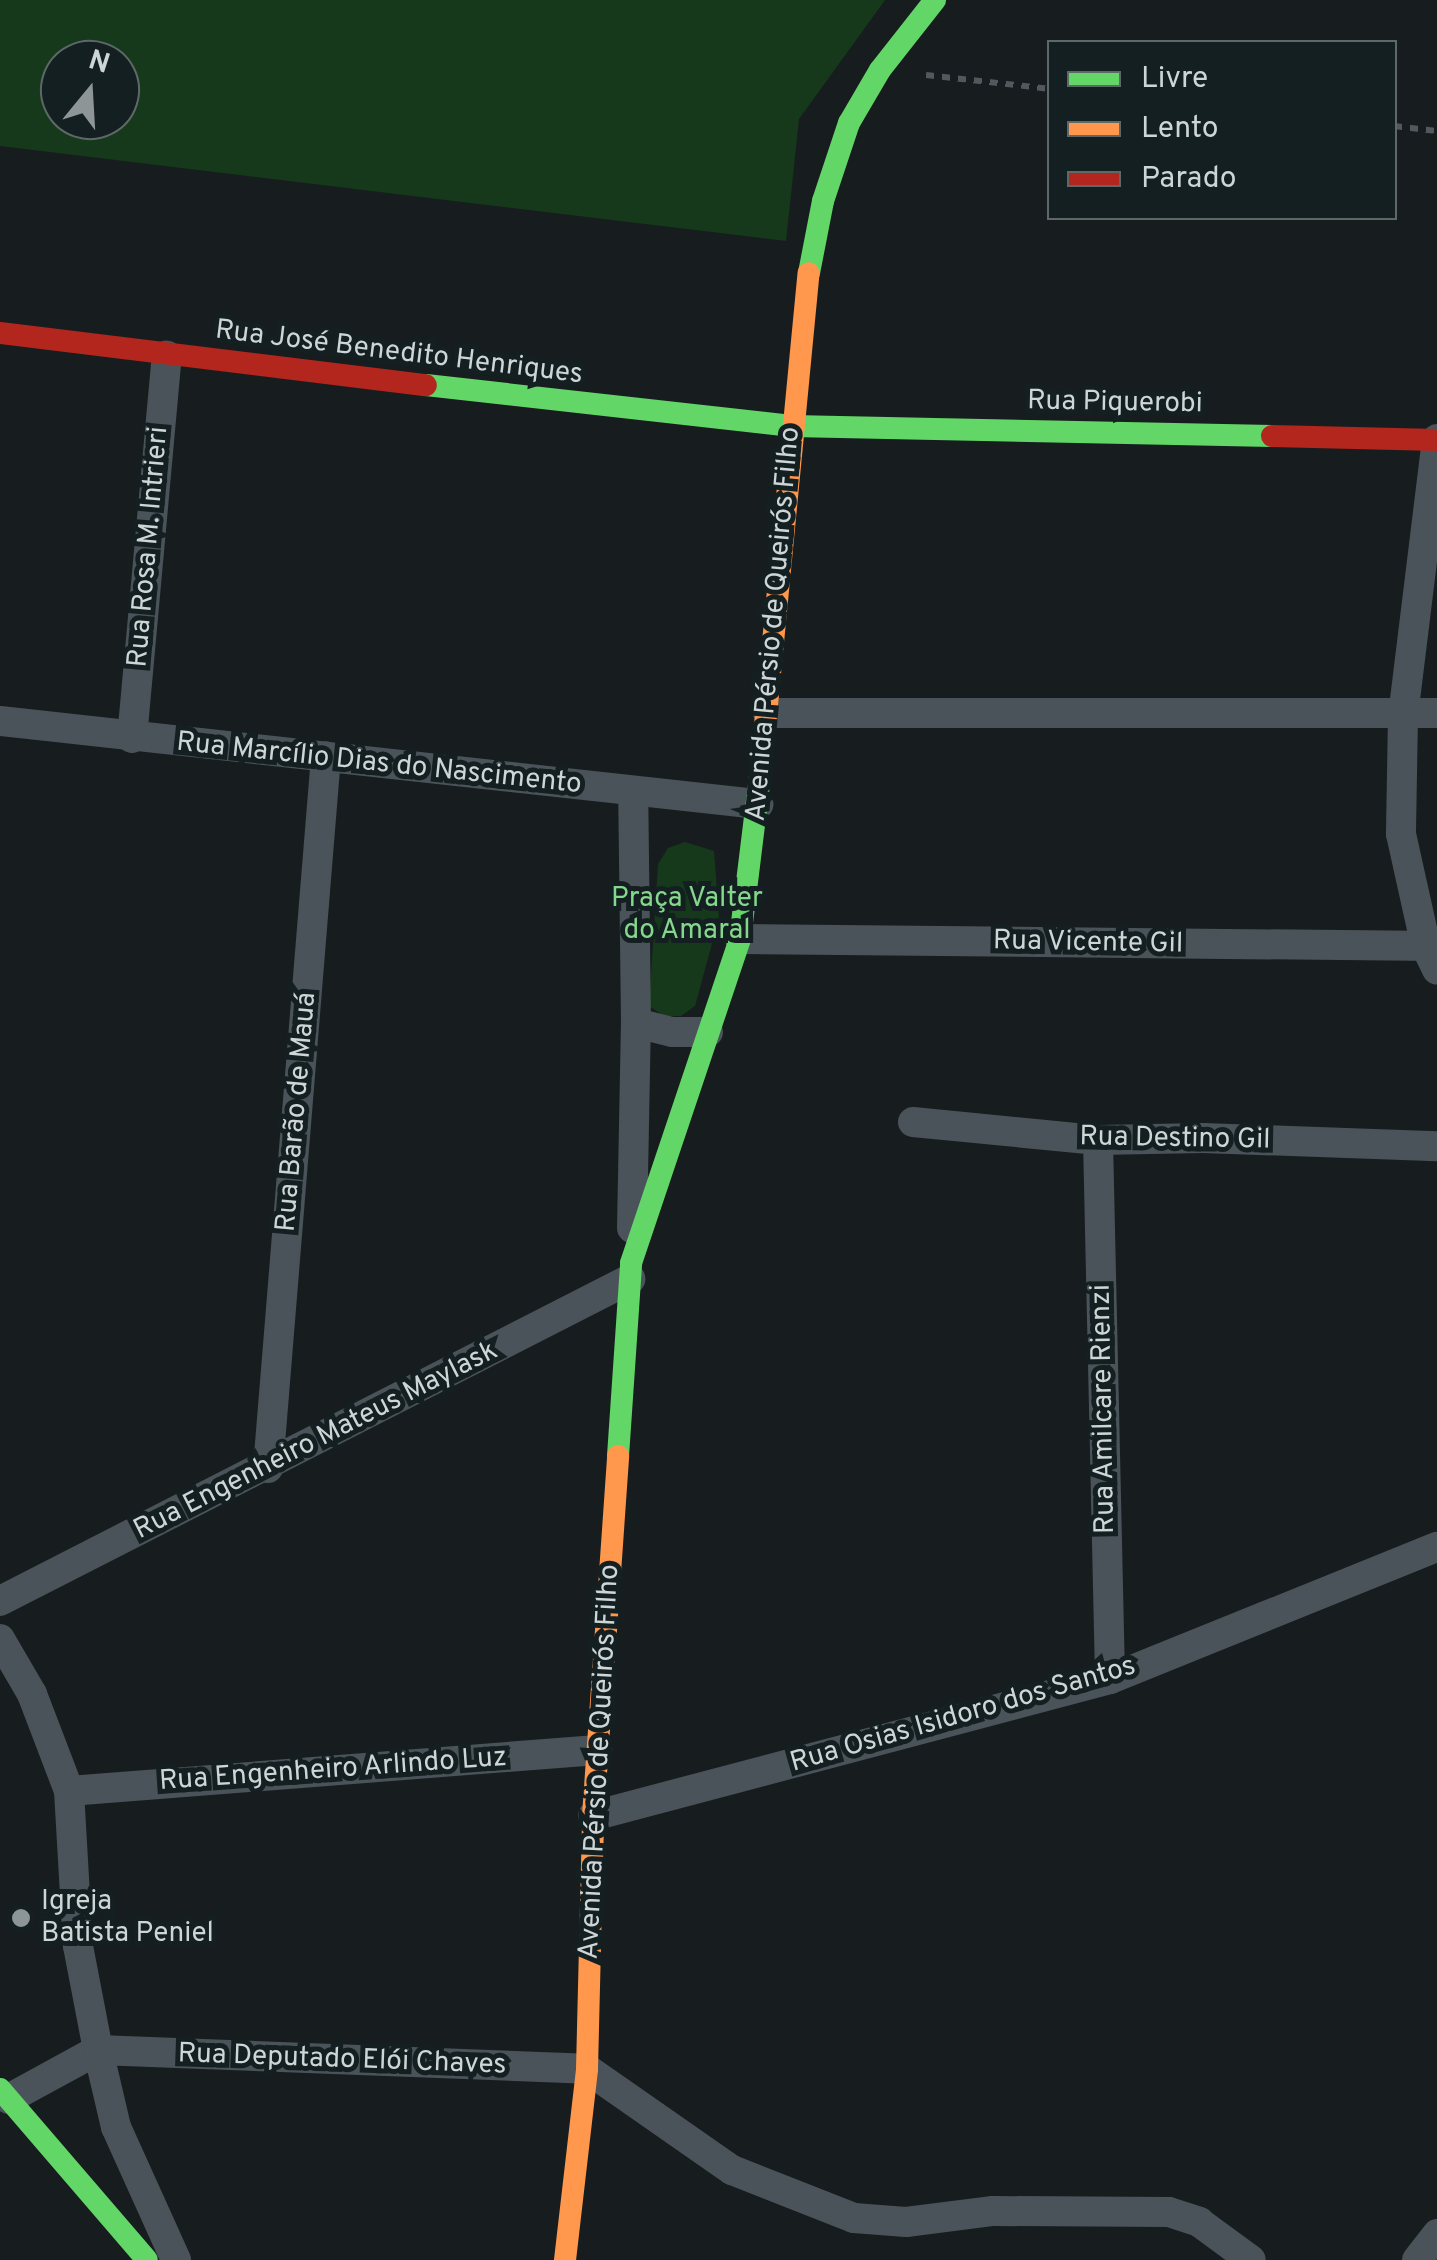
<!DOCTYPE html>
<meta charset="utf-8">
<style>
body{margin:0}
#map{position:relative;width:1437px;height:2260px;overflow:hidden;background:#171d1e;font-family:Overpass,sans-serif}
div>[style]{position:absolute}
[style*='--x']{left:calc(var(--x)*1px);top:calc(var(--y)*1px);width:calc(var(--w)*1px);rotate:calc(var(--a)*1deg)}
.green>*{inset:0;background:#16391b}
.path>*{height:6px;margin-top:-3px;transform-origin:0;background:repeating-linear-gradient(90deg,#52585d 0 8px,transparent 0 16px)}
.street>*{height:30px;margin:-15px;padding:0 15px;transform-origin:15px;border-radius:15px;background:#4a5359}
.fast>*{height:22px;margin:-11px;padding:0 11px;transform-origin:11px;border-radius:11px;background:#63d668}
.slow>*{height:22px;margin:-11px;padding:0 11px;transform-origin:11px;border-radius:11px;background:#ff974d}
.jam>*{height:22px;margin:-11px;padding:0 11px;transform-origin:11px;border-radius:11px;background:#b3261e}
.dots>*{width:28px;height:28px;translate:-50% -50%;box-sizing:border-box;border:5px solid #141f21;border-radius:50%}
span{translate:-50% -50%;white-space:nowrap;text-align:center;line-height:1.15;-webkit-text-stroke:10px #141f21;paint-order:stroke}
.street-label{font-size:28px;color:#ced5d6}
.park-label{font-size:28px;color:#85d78c}
.poi-label{font-size:28px;color:#ced5d6}
.left{translate:0 -50%;text-align:left}
.legend{position:absolute;left:1047px;top:40px;width:350px;height:180px;box-sizing:border-box;background:#141f21;border:2px solid #5e6869;margin:0;padding:12px 18px;list-style:none;font-size:30px;color:#ced5d6}
.legend li{display:flex;align-items:center;gap:20px;height:50px}
.legend b{width:50px;border:2px solid #5e6869}
.north{position:absolute;left:40px;top:40px;width:100px;height:100px;box-sizing:border-box;background:#141f21;border:2px solid #5e6869;border-radius:50%;rotate:18deg;font-size:28px;font-weight:700;line-height:40px;text-align:center;color:#ced5d6}
.north::after{content:'';display:block;margin:auto;width:35px;height:45px;background:#8e9596;clip-path:polygon(50% 0,100% 100%,50% 72%,0 100%)}
</style>
<div id="map">
<div class="green">
<div style="clip-path:polygon(evenodd,0 0,885px 0,799px 119px,786px 241px,0 146px,0 0,60px 60px,120px 60px,120px 120px,60px 120px,60px 60px)"></div>
<div style="clip-path:polygon(685px 842px,714px 851px,719px 918px,695px 1006px,681px 1016px,664px 1016px,649px 1006px,658px 864px,668px 848px)"></div>
</div>
<div class="path">
<div style="--x:926;--y:75;--w:125;--a:6.4"></div>
<div style="--x:1394;--y:126;--w:43;--a:6.6"></div>
</div>
<div class="street">
<div style="--x:1437;--y:439;--w:279;--a:97"></div>
<div style="--x:1403;--y:716;--w:118;--a:91"></div>
<div style="--x:1401;--y:834;--w:116;--a:77.5"></div>
<div style="--x:1426;--y:947;--w:25;--a:64"></div>
<div style="--x:768;--y:713;--w:669;--a:0"></div>
<div style="--x:0;--y:721;--w:763;--a:6.25"></div>
<div style="--x:132;--y:738;--w:384;--a:-84.8"></div>
<div style="--x:740;--y:939;--w:697;--a:0.58"></div>
<div style="--x:636;--y:1023;--w:37;--a:14"></div>
<div style="--x:672;--y:1032;--w:36;--a:0"></div>
<div style="--x:913;--y:1122;--w:186;--a:5.6"></div>
<div style="--x:1098;--y:1140;--w:105;--a:-1.1"></div>
<div style="--x:1203;--y:1138;--w:234;--a:2"></div>
<div style="--x:1098;--y:1140;--w:539;--a:88.72"></div>
<div style="--x:632;--y:1228;--w:205;--a:-88.9"></div>
<div style="--x:636;--y:1023;--w:232;--a:-90.7"></div>
<div style="--x:268;--y:1468;--w:714;--a:-85.34"></div>
<div style="--x:0;--y:1601;--w:708;--a:-27.07"></div>
<div style="--x:0;--y:1639;--w:64;--a:59.8"></div>
<div style="--x:32;--y:1694;--w:104;--a:69.1"></div>
<div style="--x:69;--y:1791;--w:155;--a:86.7"></div>
<div style="--x:78;--y:1946;--w:106;--a:79.1"></div>
<div style="--x:98;--y:2050;--w:102;--a:151.4"></div>
<div style="--x:69;--y:1791;--w:530;--a:-4.44"></div>
<div style="--x:593;--y:1816;--w:535;--a:-14.84"></div>
<div style="--x:1110;--y:1679;--w:353;--a:-22"></div>
<div style="--x:176;--y:2260;--w:146;--a:-114.3"></div>
<div style="--x:116;--y:2127;--w:79;--a:-103.2"></div>
<div style="--x:98;--y:2050;--w:489;--a:2.2"></div>
<div style="--x:587;--y:2069;--w:177;--a:34.9"></div>
<div style="--x:732;--y:2170;--w:131;--a:21.5"></div>
<div style="--x:854;--y:2218;--w:52;--a:4.4"></div>
<div style="--x:906;--y:2222;--w:88;--a:-7.2"></div>
<div style="--x:993;--y:2211;--w:176;--a:0.3"></div>
<div style="--x:1169;--y:2212;--w:32;--a:18"></div>
<div style="--x:1199;--y:2222;--w:64;--a:36.2"></div>
<div style="--x:1417;--y:2260;--w:33;--a:-52"></div>
</div>
<div class="fast">
<div style="--x:809;--y:273;--w:73;--a:-79"></div>
<div style="--x:823;--y:201;--w:82;--a:-71.6"></div>
<div style="--x:849;--y:123;--w:61;--a:-59.7"></div>
<div style="--x:880;--y:70;--w:89;--a:-51.8"></div>
<div style="--x:426;--y:385;--w:368;--a:6.4"></div>
<div style="--x:792;--y:426;--w:480;--a:1.2"></div>
<div style="--x:618;--y:1456;--w:193;--a:-86.1"></div>
<div style="--x:631;--y:1263;--w:342;--a:-71.4"></div>
<div style="--x:740;--y:939;--w:173;--a:-83"></div>
<div style="--x:0;--y:2089;--w:225;--a:49.3"></div>
</div>
<div class="slow">
<div style="--x:761;--y:767;--w:496;--a:-84.5"></div>
<div style="--x:565;--y:2260;--w:192;--a:-83.4"></div>
<div style="--x:587;--y:2069;--w:253;--a:-88.6"></div>
<div style="--x:593;--y:1816;--w:361;--a:-86"></div>
</div>
<div class="jam">
<div style="--x:0;--y:333;--w:429;--a:7"></div>
<div style="--x:1272;--y:436;--w:165;--a:1.4"></div>
</div>
<div class="dots">
<div style="left:21px;top:1918px;background:#8e9596"></div>
</div>
<div class="street-label">
<span style="left:399px;top:353px;rotate:7deg">Rua José Benedito Henriques</span>
<span style="left:1115px;top:403px;rotate:1deg">Rua Piquerobi</span>
<span style="left:149px;top:547px;rotate:-85deg">Rua Rosa M. Intrieri</span>
<span style="left:774px;top:624px;rotate:-85deg">Avenida Pérsio de Queirós Filho</span>
<span style="left:379px;top:764px;rotate:6deg">Rua Marcílio Dias do Nascimento</span>
<span style="left:1088px;top:943px;rotate:1deg">Rua Vicente Gil</span>
<span style="left:297px;top:1112px;rotate:-85deg">Rua Barão de Mauá</span>
<span style="left:1175px;top:1139px;rotate:1deg">Rua Destino Gil</span>
<span style="left:1104px;top:1409px;rotate:-91deg">Rua Amilcare Rienzi</span>
<span style="left:316px;top:1441px;rotate:-27deg">Rua Engenheiro Mateus Maylask</span>
<span style="left:963px;top:1715px;rotate:-16deg">Rua Osias Isidoro dos Santos</span>
<span style="left:600px;top:1762px;rotate:-87deg">Avenida Pérsio de Queirós Filho</span>
<span style="left:333px;top:1770px;rotate:-4deg">Rua Engenheiro Arlindo Luz</span>
<span style="left:342px;top:2060px;rotate:2deg">Rua Deputado Elói Chaves</span>
</div>
<div class="park-label">
<span style="left:687px;top:915px">Praça Valter<br>do Amaral</span>
</div>
<div class="poi-label">
<span class="left" style="left:41px;top:1918px">Igreja<br>Batista Peniel</span>
</div>
<ul class="legend">
<li><b style="height:12px;background:#63d668"></b>Livre</li>
<li><b style="height:12px;background:#ff974d"></b>Lento</li>
<li><b style="height:12px;background:#b3261e"></b>Parado</li>
</ul>
<div class="north">N</div>
</div>
